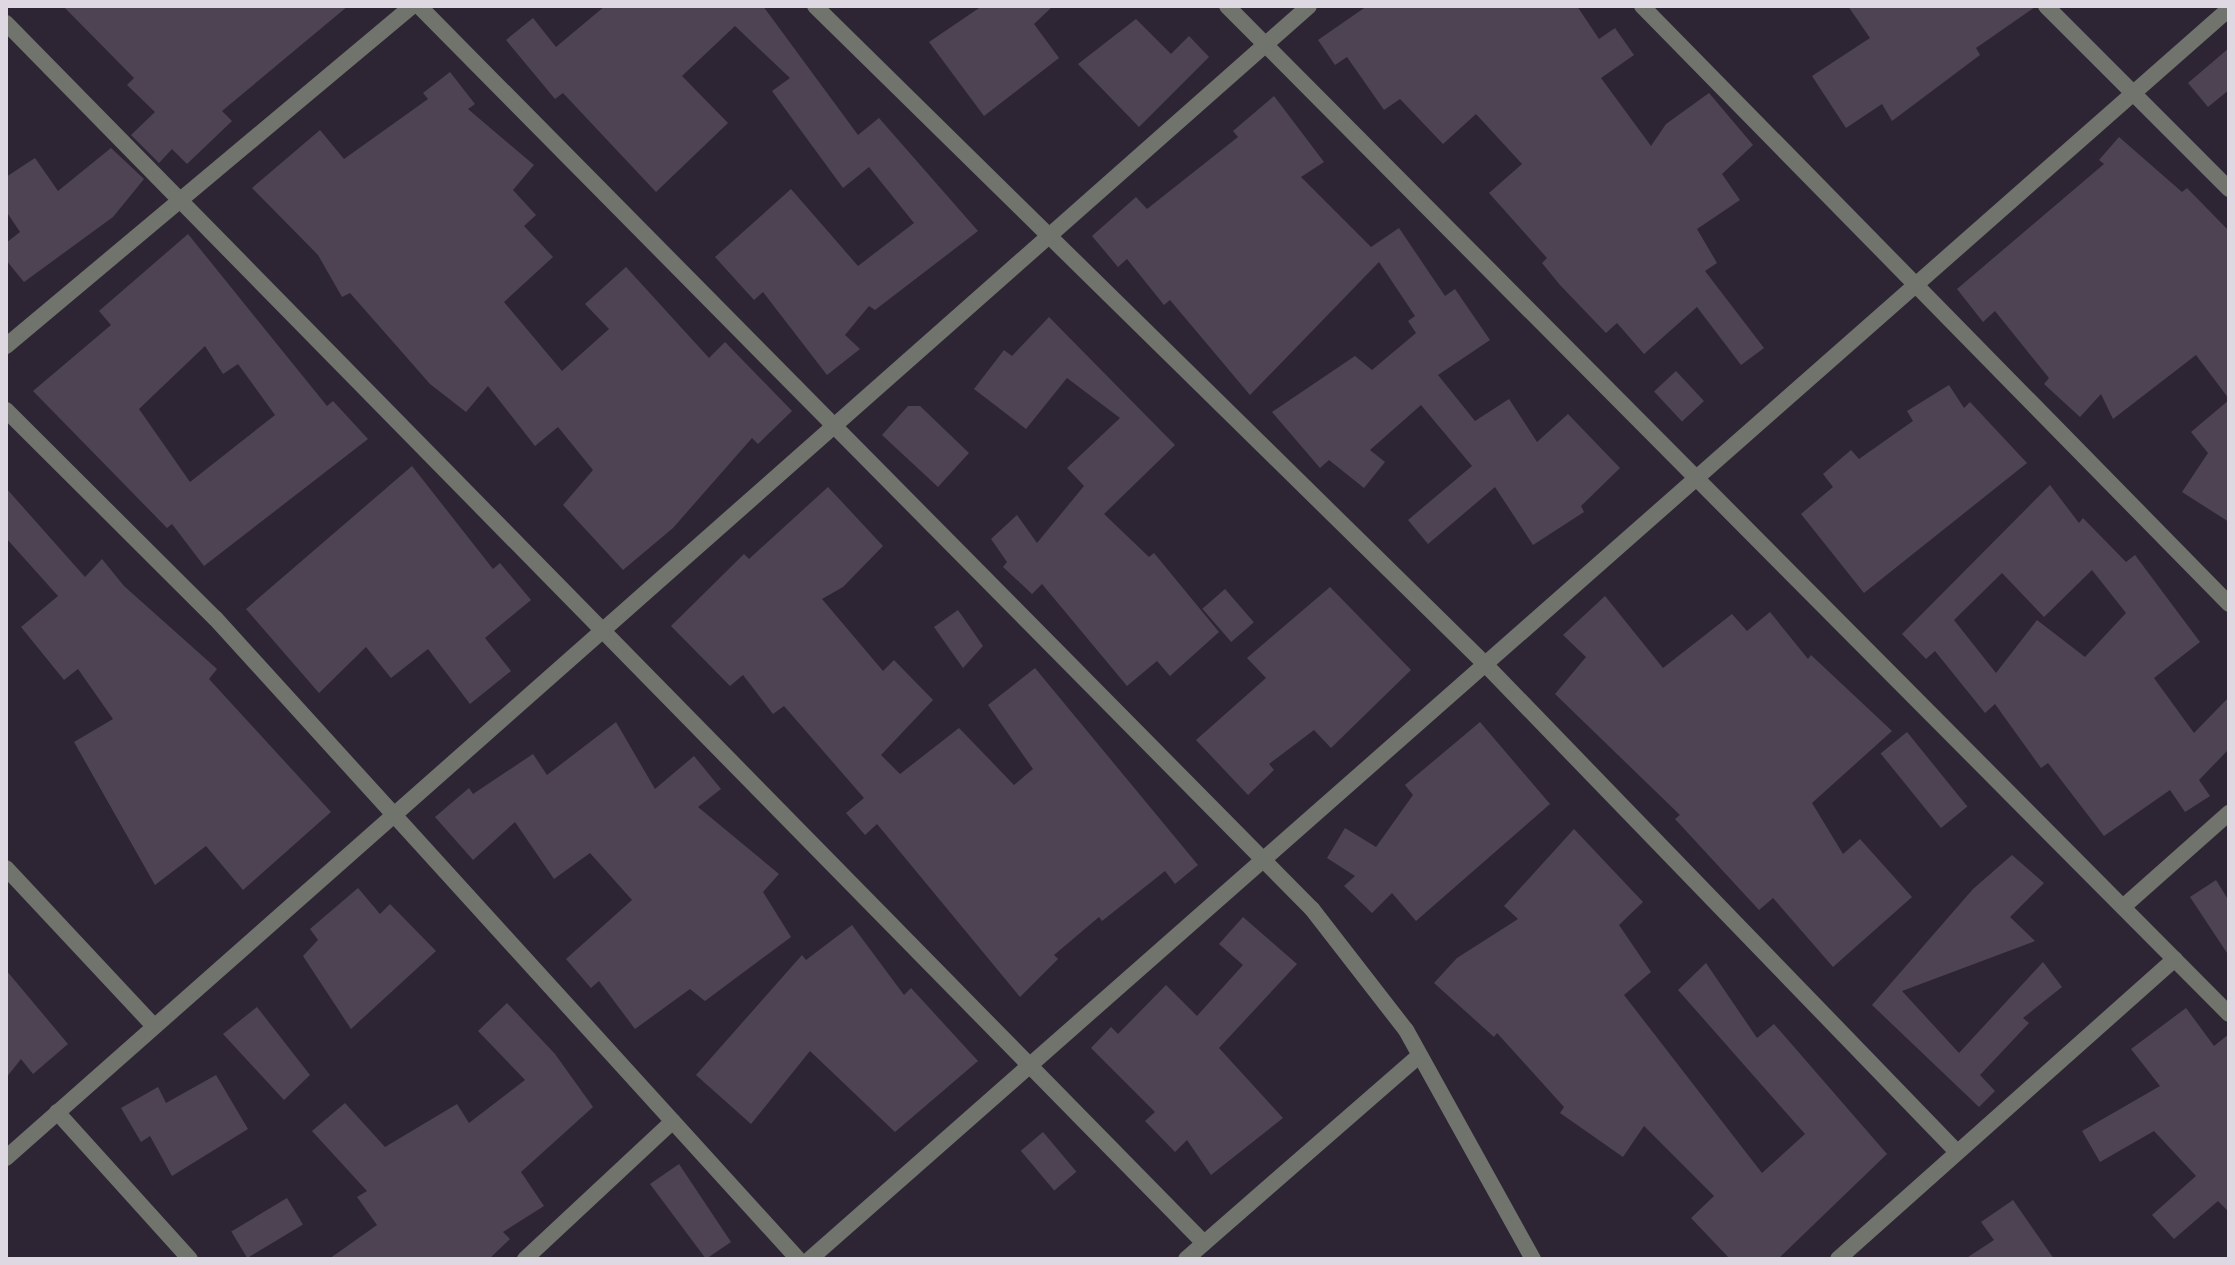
<!DOCTYPE html>
<style>
body{margin:0}
#map{position:relative;width:2235px;height:1265px;overflow:hidden;background:#2e2534;font-family:"PT Sans",sans-serif}
div>[style]{position:absolute}
[style*='--x']{left:calc(var(--x)*1px);top:calc(var(--y)*1px);width:calc(var(--w)*1px);rotate:calc(var(--a)*1deg)}
.building>*{inset:0;background:#4d4353;transform-origin:0 0}
.street>*{height:16px;margin:-8px;padding:0 8px;transform-origin:8px;border-radius:8px;background:#70746c}
span{translate:-50% -50%;white-space:nowrap;text-align:center;line-height:1.15;-webkit-text-stroke:7px #241b2a;paint-order:stroke}
.frame{position:absolute;inset:0;border:8px solid #ded8e2;pointer-events:none}
</style>
<div id="map">
<div class="building">
<div style="clip-path:polygon(63px 6px,348px 6px,222px 111px,232px 121px,187px 164px,172px 149px,159px 163px,131px 135px,155px 112px,127px 85px,134px 78px)"></div>
<div style="clip-path:polygon(605px 6px,763px 6px,858px 135px,879px 118px,978px 231px,875px 310px,869px 306px,845px 335px,860px 349px,827px 375px,763px 292px,754px 300px,715px 257px,791px 189px,858px 266px,914px 223px,869px 167px,843px 188px,772px 91px,790px 78px,735px 26px,682px 76px,728px 123px,656px 192px,563px 93px,555px 99px,506px 40px,533px 18px,556px 47px)"></div>
<div style="clip-path:polygon(982px 6px,1053px 6px,1034px 24px,1059px 58px,984px 116px,929px 42px)"></div>
<div style="clip-path:polygon(1367px 6px,1577px 6px,1599px 39px,1615px 28px,1634px 55px,1601px 78px,1651px 146px,1666px 124px,1709px 93px,1753px 145px,1722px 174px,1740px 200px,1697px 229px,1717px 263px,1705px 271px,1764px 348px,1741px 365px,1697px 307px,1644px 354px,1617px 323px,1606px 333px,1560px 285px,1542px 263px,1547px 258px,1489px 193px,1522px 164px,1476px 114px,1443px 144px,1400px 99px,1384px 110px,1347px 57px,1335px 65px,1318px 40px)"></div>
<div style="clip-path:polygon(1848px 6px,2035px 6px,2035px 7px,1976px 48px,1980px 55px,1892px 121px,1882px 104px,1846px 128px,1812px 76px,1870px 38px)"></div>
<div style="clip-path:polygon(1136px 19px,1171px 54px,1189px 36px,1209px 57px,1139px 127px,1078px 64px)"></div>
<div style="clip-path:polygon(2229px 48px,2229px 90px,2208px 107px,2188px 83px)"></div>
<div style="clip-path:polygon(450px 72px,475px 104px,468px 109px,534px 165px,513px 190px,536px 215px,524px 226px,553px 257px,504px 302px,562px 371px,609px 329px,585px 304px,626px 267px,709px 358px,725px 342px,792px 411px,758px 444px,752px 438px,673px 528px,623px 570px,563px 505px,593px 470px,558px 427px,535px 446px,488px 386px,466px 412px,430px 384px,350px 293px,342px 297px,318px 255px,252px 188px,320px 130px,344px 159px,428px 99px,423px 93px)"></div>
<div style="clip-path:polygon(1274px 96px,1324px 162px,1301px 177px,1371px 247px,1399px 228px,1445px 296px,1455px 289px,1490px 340px,1438px 375px,1475px 421px,1509px 399px,1537px 442px,1568px 414px,1620px 468px,1581px 506px,1584px 512px,1533px 545px,1495px 487px,1428px 544px,1408px 520px,1472px 466px,1421px 405px,1370px 450px,1385px 462px,1364px 488px,1329px 460px,1320px 468px,1272px 412px,1355px 356px,1372px 370px,1416px 333px,1408px 321px,1415px 316px,1379px 262px,1250px 395px,1170px 300px,1164px 305px,1127px 259px,1118px 267px,1092px 236px,1136px 197px,1147px 209px,1238px 137px,1233px 131px)"></div>
<div style="clip-path:polygon(2119px 137px,2182px 192px,2187px 188px,2229px 231px,2229px 399px,2196px 355px,2113px 419px,2101px 394px,2080px 417px,2044px 384px,2049px 378px,1995px 311px,1983px 322px,1957px 289px,2104px 164px,2099px 160px)"></div>
<div style="clip-path:polygon(111px 148px,144px 179px,113px 217px,24px 282px,6px 260px,6px 243px,20px 232px,6px 211px,6px 177px,35px 158px,58px 191px)"></div>
<div style="clip-path:polygon(evenodd,188px 234px,327px 406px,333px 401px,368px 439px,204px 566px,172px 524px,167px 528px,33px 391px,111px 325px,99px 311px,188px 234px,205px 346px,223px 374px,238px 364px,275px 415px,190px 482px,139px 409px,205px 346px)"></div>
<div style="clip-path:polygon(1049px 317px,1175px 445px,1104px 514px,1149px 557px,1154px 553px,1219px 632px,1170px 676px,1157px 661px,1127px 686px,1042px 584px,1032px 594px,1003px 567px,1007px 562px,991px 539px,1017px 515px,1037px 543px,1084px 486px,1067px 468px,1120px 418px,1067px 378px,1026px 429px,974px 389px,1004px 350px,1012px 356px)"></div>
<div style="left:1676px;top:371px;width:41px;height:30px;rotate:47deg"></div>
<div style="clip-path:polygon(1949px 385px,1964px 408px,1970px 402px,2027px 463px,1864px 593px,1801px 514px,1833px 487px,1823px 474px,1851px 450px,1859px 459px,1913px 421px,1907px 411px)"></div>
<div style="clip-path:polygon(2229px 400px,2229px 522px,2182px 492px,2208px 453px,2191px 432px)"></div>
<div style="clip-path:polygon(908px 406px,920px 406px,969px 453px,938px 487px,882px 435px)"></div>
<div style="clip-path:polygon(412px 466px,493px 569px,500px 563px,531px 600px,485px 638px,511px 671px,470px 704px,428px 649px,391px 678px,366px 647px,319px 693px,246px 609px)"></div>
<div style="clip-path:polygon(evenodd,2050px 485px,2079px 523px,2083px 518px,2126px 562px,2135px 555px,2200px 642px,2154px 678px,2194px 733px,2229px 697px,2229px 749px,2199px 780px,2210px 796px,2185px 812px,2170px 790px,2104px 836px,2048px 763px,2041px 768px,1995px 704px,1985px 713px,1935px 651px,1926px 659px,1902px 634px,2050px 485px,2092px 570px,2126px 613px,2085px 657px,2037px 620px,1996px 673px,1954px 620px,2002px 573px,2044px 617px,2092px 570px)"></div>
<div style="clip-path:polygon(828px 487px,883px 546px,843px 587px,822px 599px,883px 671px,894px 660px,933px 700px,881px 755px,900px 774px,959px 728px,1014px 785px,1033px 769px,988px 705px,1035px 668px,1198px 865px,1175px 884px,1165px 871px,1102px 921px,1099px 917px,1054px 955px,1058px 959px,1020px 997px,877px 824px,865px 835px,846px 813px,864px 798px,784px 706px,773px 714px,743px 675px,730px 686px,671px 626px,744px 554px,749px 559px)"></div>
<div style="clip-path:polygon(6px 488px,85px 577px,102px 559px,124px 586px,217px 669px,209px 679px,331px 812px,243px 890px,206px 846px,155px 885px,74px 742px,113px 719px,78px 669px,64px 680px,21px 627px,58px 596px,6px 538px)"></div>
<div style="clip-path:polygon(1330px 587px,1411px 670px,1331px 748px,1314px 730px,1269px 764px,1274px 770px,1248px 795px,1196px 740px,1266px 678px,1247px 658px)"></div>
<div style="left:1225px;top:589px;width:44px;height:30px;rotate:49deg"></div>
<div style="clip-path:polygon(1605px 596px,1663px 668px,1732px 614px,1747px 631px,1770px 612px,1808px 659px,1811px 655px,1892px 731px,1812px 803px,1843px 854px,1860px 839px,1912px 897px,1833px 967px,1773px 898px,1759px 910px,1675px 819px,1680px 815px,1555px 694px,1586px 657px,1563px 635px)"></div>
<div style="clip-path:polygon(958px 610px,983px 646px,963px 668px,934px 627px)"></div>
<div style="clip-path:polygon(616px 722px,655px 789px,694px 756px,721px 789px,698px 807px,779px 874px,763px 892px,791px 937px,705px 1001px,690px 989px,635px 1029px,599px 981px,591px 988px,566px 959px,632px 900px,590px 853px,554px 879px,515px 822px,473px 860px,435px 817px,469px 788px,473px 794px,533px 754px,547px 775px)"></div>
<div style="clip-path:polygon(1480px 722px,1550px 804px,1416px 921px,1392px 893px,1372px 913px,1344px 886px,1355px 876px,1327px 858px,1345px 828px,1376px 847px,1413px 795px,1405px 785px)"></div>
<div style="left:1907px;top:732px;width:96px;height:34px;rotate:51deg"></div>
<div style="clip-path:polygon(1574px 829px,1643px 902px,1619px 925px,1651px 972px,1624px 995px,1762px 1173px,1805px 1134px,1678px 990px,1706px 963px,1757px 1038px,1774px 1024px,1887px 1154px,1778px 1259px,1730px 1259px,1691px 1218px,1714px 1196px,1644px 1126px,1623px 1157px,1560px 1113px,1564px 1107px,1497px 1033px,1494px 1037px,1434px 983px,1457px 958px,1518px 919px,1504px 906px)"></div>
<div style="clip-path:polygon(2012px 855px,2044px 883px,2010px 917px,2035px 941px,1902px 991px,1959px 1053px,2043px 962px,2062px 987px,2023px 1018px,2029px 1023px,1980px 1075px,1995px 1091px,1979px 1107px,1872px 1005px,1973px 889px)"></div>
<div style="clip-path:polygon(2216px 880px,2229px 901px,2229px 956px,2190px 897px)"></div>
<div style="clip-path:polygon(358px 888px,380px 914px,390px 904px,436px 951px,351px 1029px,303px 956px,318px 940px,310px 929px)"></div>
<div style="clip-path:polygon(1243px 917px,1297px 964px,1219px 1048px,1283px 1118px,1211px 1175px,1187px 1140px,1175px 1152px,1145px 1121px,1155px 1112px,1091px 1048px,1111px 1027px,1118px 1034px,1166px 985px,1197px 1016px,1243px 965px,1219px 944px)"></div>
<div style="clip-path:polygon(852px 925px,904px 995px,911px 988px,978px 1061px,895px 1132px,810px 1051px,751px 1124px,696px 1075px,802px 955px,806px 960px)"></div>
<div style="clip-path:polygon(6px 970px,68px 1044px,33px 1074px,21px 1059px,6px 1078px)"></div>
<div style="clip-path:polygon(507px 1003px,555px 1054px,593px 1107px,521px 1172px,544px 1206px,503px 1232px,510px 1239px,489px 1259px,329px 1259px,377px 1225px,357px 1197px,367px 1191px,312px 1131px,345px 1103px,385px 1147px,457px 1104px,469px 1123px,525px 1080px,478px 1031px)"></div>
<div style="clip-path:polygon(257px 1007px,310px 1075px,284px 1100px,223px 1034px)"></div>
<div style="clip-path:polygon(2186px 1008px,2214px 1046px,2229px 1034px,2229px 1212px,2218px 1201px,2174px 1239px,2152px 1215px,2196px 1176px,2154px 1131px,2100px 1162px,2082px 1131px,2160px 1086px,2131px 1049px)"></div>
<div style="clip-path:polygon(216px 1075px,248px 1129px,172px 1176px,150px 1136px,141px 1142px,121px 1108px,158px 1087px,166px 1103px)"></div>
<div style="left:1043px;top:1132px;width:52px;height:29px;rotate:50deg"></div>
<div style="clip-path:polygon(679px 1164px,731px 1242px,706px 1259px,650px 1184px)"></div>
<div style="left:287px;top:1198px;width:31px;height:65px;rotate:59deg"></div>
<div style="clip-path:polygon(2013px 1200px,2054px 1259px,1965px 1259px,1994px 1240px,1981px 1222px)"></div>
</div>
<div class="street">
<div style="--x:419;--y:6;--w:1270;--a:45.32"></div>
<div style="--x:1312;--y:909;--w:153;--a:52.2"></div>
<div style="--x:1406;--y:1030;--w:262;--a:61"></div>
<div style="--x:815;--y:6;--w:938;--a:44.48"></div>
<div style="--x:1484;--y:663;--w:680;--a:45.95"></div>
<div style="--x:1227;--y:6;--w:1421;--a:45.17"></div>
<div style="--x:1642;--y:6;--w:838;--a:45.53"></div>
<div style="--x:2046;--y:6;--w:259;--a:45"></div>
<div style="--x:6;--y:23;--w:1710;--a:45.52"></div>
<div style="--x:6;--y:346;--w:530;--a:-39.94"></div>
<div style="--x:6;--y:410;--w:295;--a:44.9"></div>
<div style="--x:215;--y:618;--w:866;--a:47.71"></div>
<div style="--x:6;--y:868;--w:216;--a:46.9"></div>
<div style="--x:2123;--y:907;--w:142;--a:-41.6"></div>
<div style="--x:57;--y:1112;--w:198;--a:47.9"></div>
<div style="--x:6;--y:1158;--w:1739;--a:-41.48"></div>
<div style="--x:525;--y:1259;--w:202;--a:-43"></div>
<div style="--x:810;--y:1259;--w:1891;--a:-41.38"></div>
<div style="--x:1186;--y:1259;--w:310;--a:-41.1"></div>
<div style="--x:1838;--y:1259;--w:451;--a:-41.7"></div>
</div>
<div class="frame"></div>
</div>
